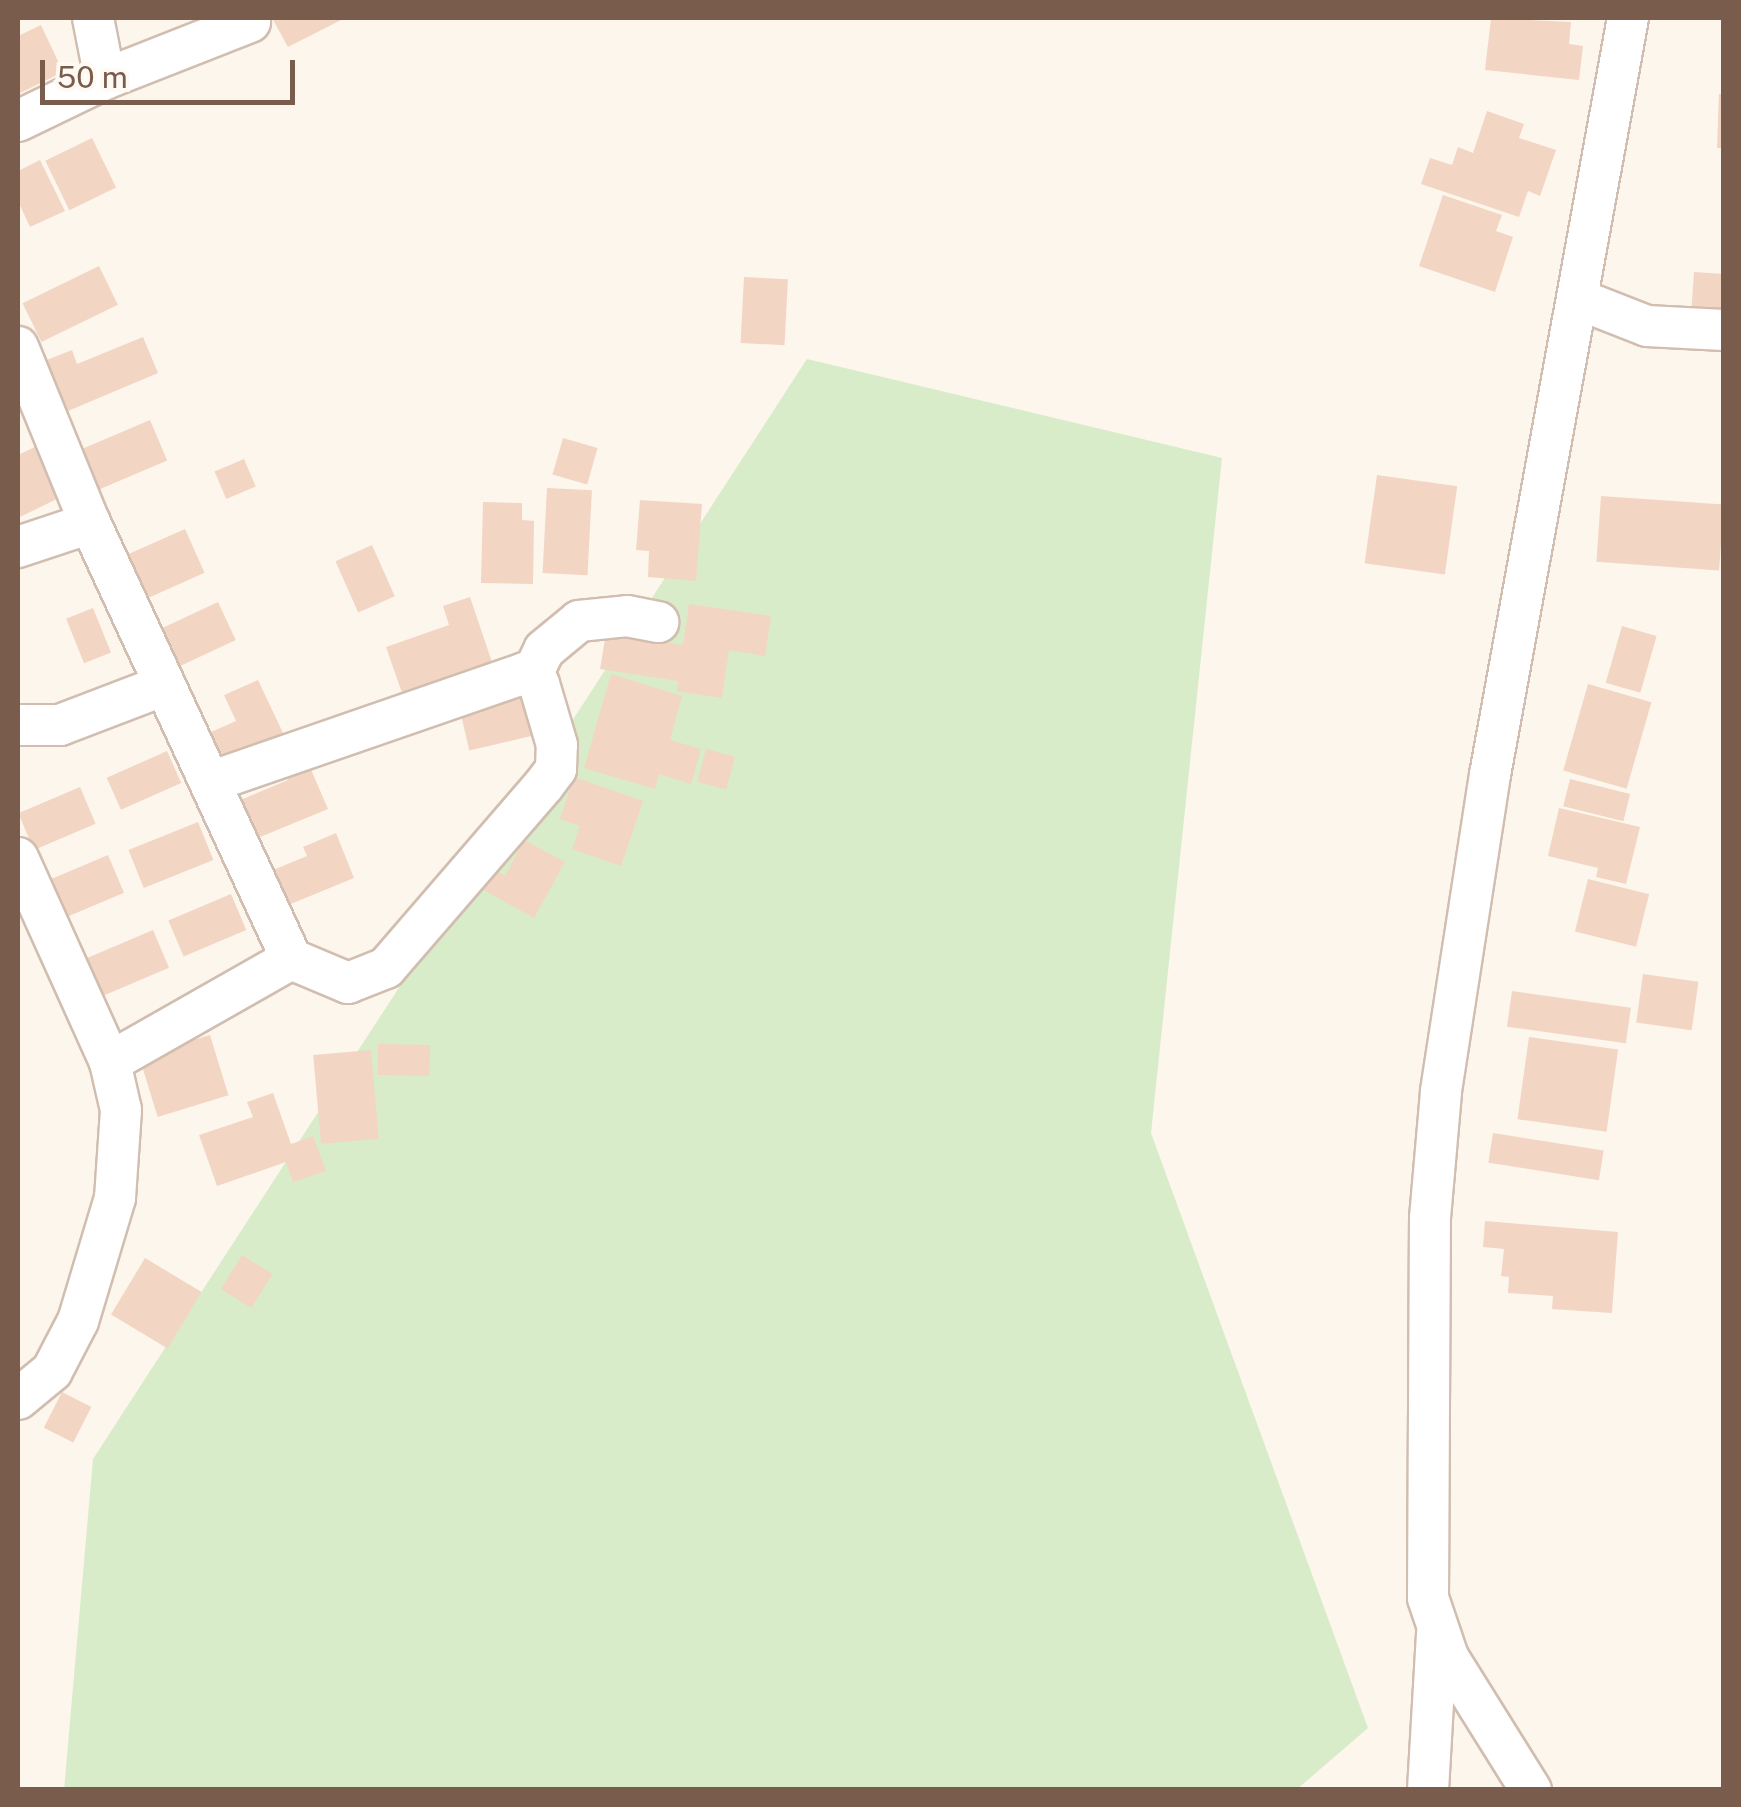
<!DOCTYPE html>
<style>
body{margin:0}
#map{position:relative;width:1741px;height:1807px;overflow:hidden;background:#fdf6ec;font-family:"Public Sans",sans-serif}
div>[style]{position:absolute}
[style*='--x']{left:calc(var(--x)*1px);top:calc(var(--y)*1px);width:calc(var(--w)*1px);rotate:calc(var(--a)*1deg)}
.green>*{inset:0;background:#d8ecc9}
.building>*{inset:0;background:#f3d5c3;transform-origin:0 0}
.roads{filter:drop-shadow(2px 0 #d1beb0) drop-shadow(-2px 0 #d1beb0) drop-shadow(0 2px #d1beb0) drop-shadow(0 -2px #d1beb0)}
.minor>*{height:40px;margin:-20px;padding:0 20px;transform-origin:20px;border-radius:20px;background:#fff}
span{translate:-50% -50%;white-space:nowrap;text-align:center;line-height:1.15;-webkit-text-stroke:10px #fffaf3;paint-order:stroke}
.frame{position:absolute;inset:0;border:20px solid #7a5c4d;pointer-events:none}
.scale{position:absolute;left:40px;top:60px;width:255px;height:45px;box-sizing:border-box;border:5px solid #7a5c4d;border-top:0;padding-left:12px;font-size:30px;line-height:35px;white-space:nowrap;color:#7a5c4d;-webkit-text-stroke:8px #fffaf3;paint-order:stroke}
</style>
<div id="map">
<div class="green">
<div style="clip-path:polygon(807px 359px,1222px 458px,1151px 1133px,1368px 1728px,1296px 1790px,64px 1790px,93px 1459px)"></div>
</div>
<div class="building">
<div style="clip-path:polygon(272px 18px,345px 18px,288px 47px)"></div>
<div style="clip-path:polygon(1491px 18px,1571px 22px,1569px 44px,1583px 46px,1579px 80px,1485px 70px)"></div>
<div style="clip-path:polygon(41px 25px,63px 72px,18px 94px,18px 36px)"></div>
<div style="clip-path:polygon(1719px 94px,1724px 94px,1724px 148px,1717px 148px)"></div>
<div style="clip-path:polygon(1487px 111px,1524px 124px,1519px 138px,1556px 150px,1540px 196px,1528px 191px,1519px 217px,1421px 184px,1430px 158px,1452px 165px,1458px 147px,1473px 153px)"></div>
<div style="left:92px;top:138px;width:55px;height:52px;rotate:64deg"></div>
<div style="clip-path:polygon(40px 160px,65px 211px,30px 227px,18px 201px,18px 171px)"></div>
<div style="clip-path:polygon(1443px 195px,1502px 215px,1496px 231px,1513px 237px,1495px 292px,1419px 266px)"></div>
<div style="left:99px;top:266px;width:43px;height:85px;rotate:64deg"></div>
<div style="left:1694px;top:272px;width:30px;height:40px;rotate:4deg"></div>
<div style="left:744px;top:277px;width:44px;height:66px;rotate:3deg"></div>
<div style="clip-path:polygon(143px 337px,158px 373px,61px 414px,39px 363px,72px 350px,77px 364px)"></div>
<div style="left:150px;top:420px;width:44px;height:74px;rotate:67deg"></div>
<div style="left:563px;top:438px;width:36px;height:38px;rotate:16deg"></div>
<div style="clip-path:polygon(39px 445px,63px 496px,18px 518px,18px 455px)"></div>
<div style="left:244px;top:459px;width:30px;height:32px;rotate:67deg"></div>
<div style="left:1377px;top:475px;width:81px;height:89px;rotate:8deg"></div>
<div style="left:547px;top:488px;width:45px;height:85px;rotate:3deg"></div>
<div style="left:1601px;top:496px;width:123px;height:66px;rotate:4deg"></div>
<div style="clip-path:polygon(640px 500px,702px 504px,696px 581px,648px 577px,649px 551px,636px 550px)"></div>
<div style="clip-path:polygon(483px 502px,522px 503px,522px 520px,534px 521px,533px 584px,481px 583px)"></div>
<div style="left:185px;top:529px;width:48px;height:66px;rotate:66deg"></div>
<div style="left:372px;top:545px;width:56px;height:40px;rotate:66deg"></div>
<div style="clip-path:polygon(470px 597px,493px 665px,403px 696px,386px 647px,449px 625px,443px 606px)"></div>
<div style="left:218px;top:602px;width:42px;height:66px;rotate:65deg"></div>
<div style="clip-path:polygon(689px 604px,771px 616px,765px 656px,729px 650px,722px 698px,677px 691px,678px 681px,600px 669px,606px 633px,683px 645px)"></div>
<div style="left:93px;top:608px;width:48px;height:29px;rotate:68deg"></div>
<div style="left:1622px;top:626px;width:36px;height:59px;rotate:16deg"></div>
<div style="clip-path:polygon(611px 674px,682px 696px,670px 740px,701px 749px,691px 784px,659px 774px,655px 789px,584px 768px)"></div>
<div style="clip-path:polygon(258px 680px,284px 735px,216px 766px,202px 736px,236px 721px,224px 695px)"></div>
<div style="left:1588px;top:684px;width:66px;height:90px;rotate:16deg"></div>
<div style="left:522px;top:690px;width:47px;height:65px;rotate:77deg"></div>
<div style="left:706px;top:749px;width:30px;height:34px;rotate:15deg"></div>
<div style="left:167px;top:751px;width:35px;height:66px;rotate:66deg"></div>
<div style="clip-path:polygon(306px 758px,328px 809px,248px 842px,231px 804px,288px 780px,283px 768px)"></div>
<div style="clip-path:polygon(574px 777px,643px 801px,621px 866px,572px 849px,580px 826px,560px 819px)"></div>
<div style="left:1570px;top:779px;width:62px;height:28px;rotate:14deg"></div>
<div style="left:80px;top:787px;width:40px;height:67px;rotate:67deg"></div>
<div style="clip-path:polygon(1559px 808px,1640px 827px,1626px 884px,1596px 877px,1598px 868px,1548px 856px)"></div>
<div style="left:198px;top:822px;width:41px;height:75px;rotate:68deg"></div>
<div style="clip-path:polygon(336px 833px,354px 878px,281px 908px,266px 873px,307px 856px,303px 847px)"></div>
<div style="clip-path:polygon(524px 840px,565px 862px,534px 918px,482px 889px,492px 868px,505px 876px)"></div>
<div style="left:108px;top:855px;width:41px;height:68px;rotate:67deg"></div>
<div style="left:1588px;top:879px;width:63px;height:54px;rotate:14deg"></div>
<div style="left:231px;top:894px;width:39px;height:68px;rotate:67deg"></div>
<div style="left:153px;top:930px;width:41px;height:74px;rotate:67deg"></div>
<div style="left:1643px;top:974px;width:56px;height:49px;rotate:8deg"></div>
<div style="left:1512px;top:991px;width:120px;height:36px;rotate:8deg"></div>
<div style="left:210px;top:1035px;width:63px;height:74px;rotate:73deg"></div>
<div style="left:1529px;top:1037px;width:90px;height:83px;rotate:8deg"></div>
<div style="left:378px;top:1044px;width:52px;height:31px;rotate:1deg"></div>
<div style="left:371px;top:1050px;width:89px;height:58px;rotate:85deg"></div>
<div style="clip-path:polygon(273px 1093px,291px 1144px,313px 1136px,326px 1171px,293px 1182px,286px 1162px,217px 1186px,199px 1135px,253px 1117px,247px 1102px)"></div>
<div style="left:1493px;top:1133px;width:112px;height:30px;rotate:9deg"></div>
<div style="clip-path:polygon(1485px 1221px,1618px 1232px,1612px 1313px,1552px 1309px,1553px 1296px,1508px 1293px,1509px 1277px,1501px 1276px,1504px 1249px,1483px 1247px)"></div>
<div style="left:242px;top:1255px;width:36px;height:40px;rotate:32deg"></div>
<div style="left:145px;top:1258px;width:66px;height:66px;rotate:31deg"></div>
<div style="left:62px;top:1392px;width:33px;height:40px;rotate:27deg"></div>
</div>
<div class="roads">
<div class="minor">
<div style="--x:105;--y:79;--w:156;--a:-21.5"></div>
<div style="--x:18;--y:121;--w:97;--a:-25.8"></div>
<div style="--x:105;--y:79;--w:62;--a:-101.1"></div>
<div style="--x:1578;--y:299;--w:74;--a:21.4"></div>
<div style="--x:1647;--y:326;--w:77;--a:3"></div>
<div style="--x:18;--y:347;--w:190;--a:67.8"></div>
<div style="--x:90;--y:523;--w:480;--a:65.2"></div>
<div style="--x:291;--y:959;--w:62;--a:22.8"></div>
<div style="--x:348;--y:983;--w:41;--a:-21.5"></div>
<div style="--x:386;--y:968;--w:242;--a:-49.2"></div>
<div style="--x:544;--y:785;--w:20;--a:-53"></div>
<div style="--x:556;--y:769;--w:24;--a:-88"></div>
<div style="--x:557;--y:745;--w:64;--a:-106.4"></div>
<div style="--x:539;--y:684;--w:18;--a:-142"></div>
<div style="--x:525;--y:673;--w:333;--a:160.9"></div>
<div style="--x:18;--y:547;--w:76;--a:-18.4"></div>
<div style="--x:532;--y:675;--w:28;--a:-64"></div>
<div style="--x:544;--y:650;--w:45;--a:-39.6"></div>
<div style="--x:579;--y:621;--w:48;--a:-5.9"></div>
<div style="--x:627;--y:616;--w:32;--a:11"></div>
<div style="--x:18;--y:725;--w:42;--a:0"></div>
<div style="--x:60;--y:725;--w:112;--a:-20.9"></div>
<div style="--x:18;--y:858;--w:224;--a:65.7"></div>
<div style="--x:110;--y:1062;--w:49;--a:77.1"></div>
<div style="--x:121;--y:1110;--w:88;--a:93.9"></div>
<div style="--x:115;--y:1198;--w:128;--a:106.7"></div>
<div style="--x:78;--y:1321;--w:56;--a:117.5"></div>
<div style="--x:52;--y:1371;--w:44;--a:140.5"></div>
<div style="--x:110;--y:1062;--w:208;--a:-29.6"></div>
<div style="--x:1428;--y:1790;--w:157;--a:-86.7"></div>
<div style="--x:1531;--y:1790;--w:157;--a:-122"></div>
<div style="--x:1448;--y:1657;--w:62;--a:-108.7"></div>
<div style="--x:1428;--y:1598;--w:380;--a:-89.7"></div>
<div style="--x:1430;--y:1218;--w:127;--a:-85"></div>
<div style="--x:1441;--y:1091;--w:320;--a:-81.2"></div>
<div style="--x:1490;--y:775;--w:769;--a:-79.67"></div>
</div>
</div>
<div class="frame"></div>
<div class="scale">50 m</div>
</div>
